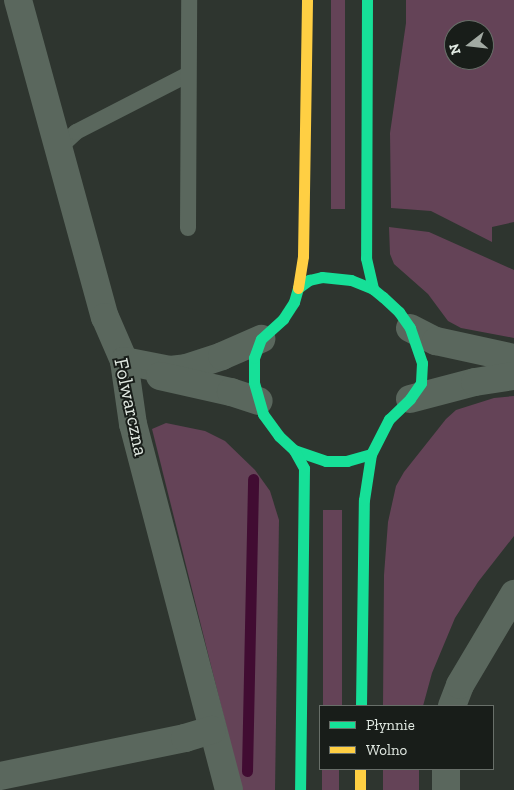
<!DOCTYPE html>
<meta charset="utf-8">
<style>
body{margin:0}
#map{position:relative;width:514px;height:790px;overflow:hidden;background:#2e352f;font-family:"Zilla Slab",serif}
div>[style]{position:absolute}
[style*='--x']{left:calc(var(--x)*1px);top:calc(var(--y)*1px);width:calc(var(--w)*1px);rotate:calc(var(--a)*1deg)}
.green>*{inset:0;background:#644357;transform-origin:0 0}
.stream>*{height:11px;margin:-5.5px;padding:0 5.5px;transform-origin:5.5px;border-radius:5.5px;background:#410c32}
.lane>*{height:16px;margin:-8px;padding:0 8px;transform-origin:8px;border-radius:8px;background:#5a675d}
.street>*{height:28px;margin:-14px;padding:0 14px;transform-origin:14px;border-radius:14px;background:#5a675d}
.fast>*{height:11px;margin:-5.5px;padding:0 5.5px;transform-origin:5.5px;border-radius:5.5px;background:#16e098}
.slow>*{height:11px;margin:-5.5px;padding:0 5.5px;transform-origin:5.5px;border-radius:5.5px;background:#ffcf43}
span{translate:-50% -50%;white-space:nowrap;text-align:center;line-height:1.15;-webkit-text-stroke:4px #181d19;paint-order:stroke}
.street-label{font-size:20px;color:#e1e9e2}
.legend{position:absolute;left:319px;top:705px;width:175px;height:65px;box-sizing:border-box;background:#181d19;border:1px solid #686f69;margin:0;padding:6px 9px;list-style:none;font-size:15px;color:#e1e9e2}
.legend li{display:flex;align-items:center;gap:10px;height:25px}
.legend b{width:25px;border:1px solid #686f69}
.north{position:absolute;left:444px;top:20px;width:50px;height:50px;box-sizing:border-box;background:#181d19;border:1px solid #686f69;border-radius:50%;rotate:254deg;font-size:14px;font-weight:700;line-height:20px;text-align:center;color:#e1e9e2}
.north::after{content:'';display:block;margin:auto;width:18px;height:22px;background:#a2aaa3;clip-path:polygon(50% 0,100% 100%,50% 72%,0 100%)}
</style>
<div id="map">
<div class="green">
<div style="left:331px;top:0;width:14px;height:209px"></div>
<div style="clip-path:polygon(evenodd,406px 0,514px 0,514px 222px,492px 227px,492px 242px,431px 211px,391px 208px,390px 133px,406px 23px,406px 0,454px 30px,484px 30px,484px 60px,454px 60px,454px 30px)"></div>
<div style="clip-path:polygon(389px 227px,429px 232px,514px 270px,514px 338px,461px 328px,448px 321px,428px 294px,394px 264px,390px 254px)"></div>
<div style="clip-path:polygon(514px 396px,514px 536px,478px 582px,455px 618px,432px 673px,423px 706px,383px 706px,384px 575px,388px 522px,396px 486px,404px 472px,446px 419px,456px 410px,494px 398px)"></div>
<div style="clip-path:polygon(166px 423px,205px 431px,225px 441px,255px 470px,270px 491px,279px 520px,275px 790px,242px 790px,152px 429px)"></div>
<div style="left:323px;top:510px;width:19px;height:196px"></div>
<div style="left:322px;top:769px;width:17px;height:21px"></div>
<div style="left:383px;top:769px;width:36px;height:21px"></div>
</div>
<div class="stream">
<div style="--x:247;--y:771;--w:292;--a:-88.8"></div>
</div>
<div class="lane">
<div style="--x:58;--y:149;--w:25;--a:-43"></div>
<div style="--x:76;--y:132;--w:125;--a:-27.2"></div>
<div style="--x:188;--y:228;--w:228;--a:-89.7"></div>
</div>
<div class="street">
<div style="--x:18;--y:0;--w:329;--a:74.7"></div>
<div style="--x:105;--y:317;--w:48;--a:66.6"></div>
<div style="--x:124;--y:361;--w:64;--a:81.9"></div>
<div style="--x:133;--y:424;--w:378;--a:75.3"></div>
<div style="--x:410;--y:328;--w:29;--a:27"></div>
<div style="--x:436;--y:341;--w:80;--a:12.3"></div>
<div style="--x:124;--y:361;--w:47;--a:11.1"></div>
<div style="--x:170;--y:370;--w:16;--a:-7"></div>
<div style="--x:186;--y:368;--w:38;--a:-18"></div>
<div style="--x:222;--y:356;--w:43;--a:-23.6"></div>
<div style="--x:160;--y:376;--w:73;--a:12.7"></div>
<div style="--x:231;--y:392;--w:29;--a:18"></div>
<div style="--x:410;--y:399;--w:67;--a:-14.7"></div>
<div style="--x:475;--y:382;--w:39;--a:-9"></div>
<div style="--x:452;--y:706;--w:22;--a:-69"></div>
<div style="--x:460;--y:685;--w:106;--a:-59.3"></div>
<div style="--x:446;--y:769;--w:21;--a:90"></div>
<div style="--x:0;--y:776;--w:189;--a:-11.6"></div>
<div style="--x:185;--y:738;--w:28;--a:-17"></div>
</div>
<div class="fast">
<div style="--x:367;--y:0;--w:258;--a:90.2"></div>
<div style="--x:366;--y:258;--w:32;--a:77"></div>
<div style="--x:322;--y:277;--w:29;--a:6"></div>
<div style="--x:351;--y:280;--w:24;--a:22"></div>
<div style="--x:373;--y:289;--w:13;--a:39"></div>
<div style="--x:383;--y:297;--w:22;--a:43"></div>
<div style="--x:399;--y:312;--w:19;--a:55"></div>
<div style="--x:410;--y:328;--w:37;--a:71"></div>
<div style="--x:422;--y:363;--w:20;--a:93"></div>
<div style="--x:421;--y:383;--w:19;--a:125"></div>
<div style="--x:410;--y:399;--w:29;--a:136"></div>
<div style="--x:389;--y:419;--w:39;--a:117"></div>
<div style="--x:371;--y:454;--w:25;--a:164"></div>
<div style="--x:347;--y:461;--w:21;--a:180"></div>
<div style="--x:326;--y:461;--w:34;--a:-161"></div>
<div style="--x:294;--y:450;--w:21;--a:-137"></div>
<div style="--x:279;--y:436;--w:27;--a:-126"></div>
<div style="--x:263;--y:414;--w:33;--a:-106"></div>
<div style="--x:254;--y:382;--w:24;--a:-90"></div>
<div style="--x:254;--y:358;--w:20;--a:-70"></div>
<div style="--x:261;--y:339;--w:30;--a:-42"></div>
<div style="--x:283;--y:319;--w:20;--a:-57"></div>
<div style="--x:294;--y:302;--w:15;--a:-74"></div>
<div style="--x:298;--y:288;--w:14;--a:-36"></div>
<div style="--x:309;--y:280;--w:13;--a:-13"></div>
<div style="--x:294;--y:450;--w:21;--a:61"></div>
<div style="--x:304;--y:468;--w:322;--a:90.7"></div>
<div style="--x:361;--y:706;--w:206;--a:-89.2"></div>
<div style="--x:364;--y:500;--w:47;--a:-81.3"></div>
</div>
<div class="slow">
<div style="--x:298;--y:288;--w:32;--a:-81"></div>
<div style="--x:303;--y:256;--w:256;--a:-89.1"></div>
<div style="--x:360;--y:769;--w:21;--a:90"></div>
</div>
<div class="street-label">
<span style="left:131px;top:407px;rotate:78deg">Folwarczna</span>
</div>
<ul class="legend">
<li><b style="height:6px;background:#16e098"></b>Płynnie</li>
<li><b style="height:6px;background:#ffcf43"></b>Wolno</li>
</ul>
<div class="north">N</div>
</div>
